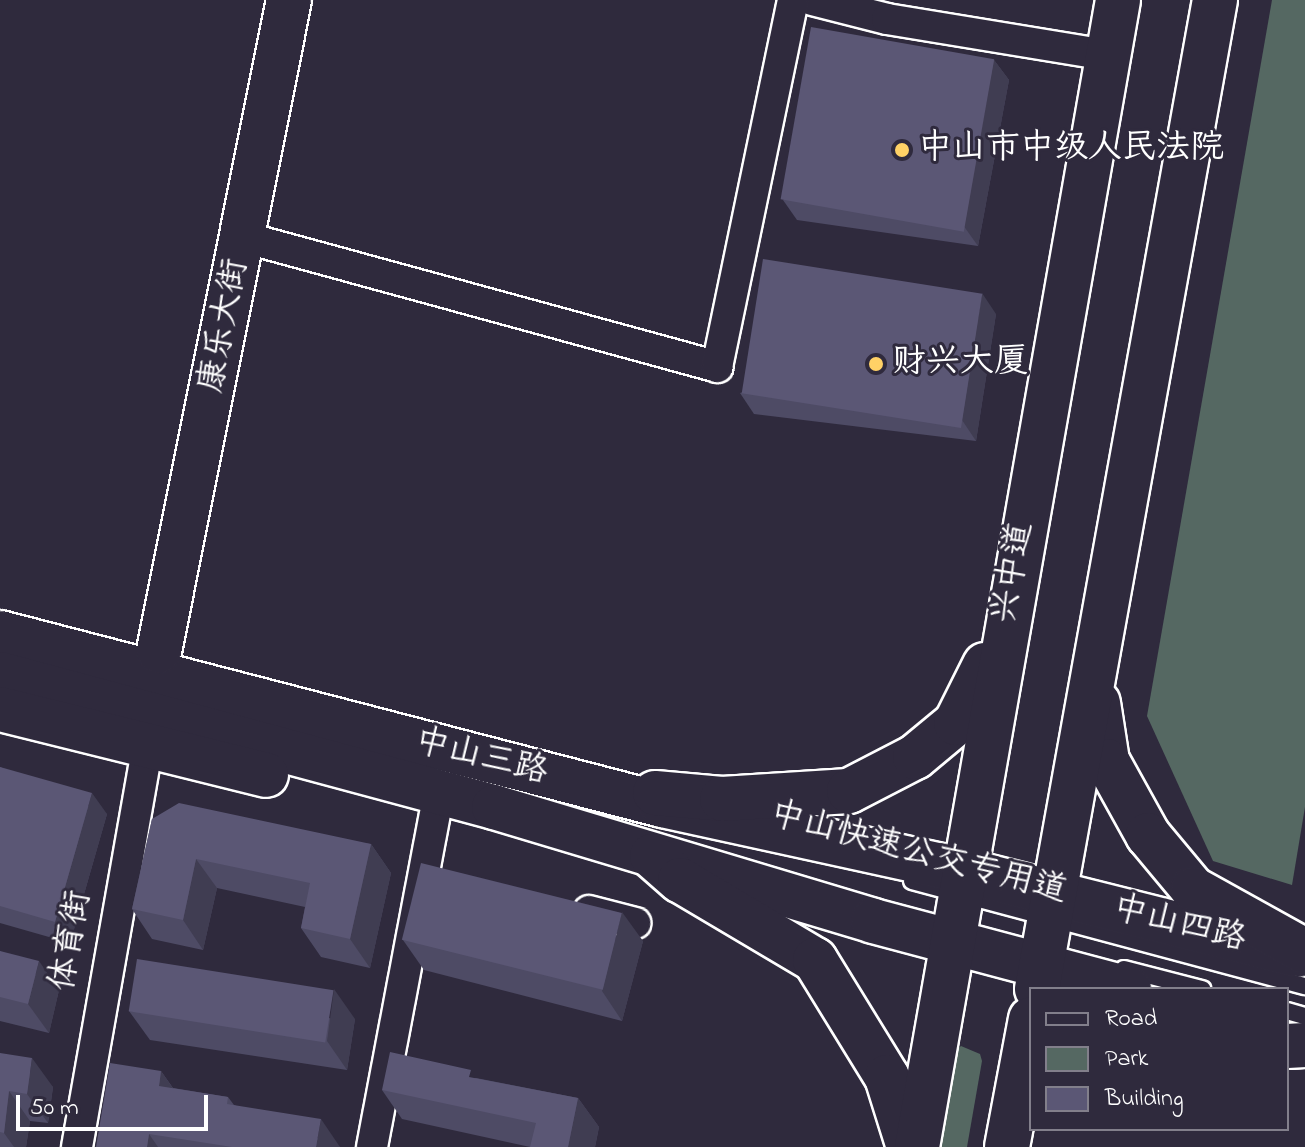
<!DOCTYPE html>
<meta charset="utf-8">
<style>
body{margin:0}
#map{position:relative;width:1305px;height:1147px;overflow:hidden;background:#2f2a3d;font-family:"Indie Flower","LXGW WenKai TC",sans-serif}
div>[style]{position:absolute}
[style*='--x']{left:calc(var(--x)*1px);top:calc(var(--y)*1px);width:calc(var(--w)*1px);rotate:calc(var(--a)*1deg)}
.green>*{inset:0;background:#556862}
.roads{filter:drop-shadow(2px 0 #fff) drop-shadow(-2px 0 #fff) drop-shadow(0 2px #fff) drop-shadow(0 -2px #fff)}
.lane>*{height:16px;margin:-8px;padding:0 8px;transform-origin:8px;border-radius:8px;background:#2f2a3d}
.street>*{height:30px;margin:-15px;padding:0 15px;transform-origin:15px;border-radius:15px;background:#2f2a3d}
.secondary>*{height:44px;margin:-22px;padding:0 22px;transform-origin:22px;border-radius:22px;background:#2f2a3d}
.primary>*{height:44px;margin:-22px;padding:0 22px;transform-origin:22px;border-radius:22px;background:#2f2a3d}
.wall>*{inset:0;background:#4e4b65}
.shaded-wall>*{inset:0;background:#403d52}
.building>*{inset:0;background:#5b5775;transform-origin:0 0}
.dots>*{width:22px;height:22px;translate:-50% -50%;box-sizing:border-box;border:4px solid #2f2a3d;border-radius:50%}
span{translate:-50% -50%;white-space:nowrap;text-align:center;line-height:1.15;-webkit-text-stroke:6px #2f2a3d;paint-order:stroke}
.poi-label{font-size:34px;color:#fff}
.left{translate:0 -50%;text-align:left}
.street-label{font-size:34px;color:#fff}
.legend{position:absolute;left:1029px;top:987px;width:260px;height:144px;box-sizing:border-box;background:#2f2a3d;border:2px solid #827f8b;margin:0;padding:10px 14px;list-style:none;font-size:24px;color:#fff}
.legend li{display:flex;align-items:center;gap:16px;height:40px}
.legend b{width:40px;border:2px solid #827f8b}
.scale{position:absolute;left:16px;top:1095px;width:192px;height:36px;box-sizing:border-box;border:4px solid #fff;border-top:0;padding-left:10px;font-size:24px;line-height:28px;white-space:nowrap;color:#fff;-webkit-text-stroke:6px #2f2a3d;paint-order:stroke}
</style>
<div id="map">
<div class="green">
<div style="clip-path:polygon(1272px 0,1305px 0,1305px 807px,1292px 885px,1213px 861px,1147px 716px)"></div>
<div style="clip-path:polygon(961px 1046px,980px 1054px,982px 1061px,967px 1147px,934px 1147px,954px 1052px)"></div>
</div>
<div class="roads">
<div class="lane">
<div style="--x:912;--y:881;--w:407;--a:15"></div>
<div style="--x:1124;--y:969;--w:81;--a:14.4"></div>
<div style="--x:1287;--y:1011;--w:19;--a:16"></div>
</div>
<div class="street">
<div style="--x:812;--y:0;--w:77;--a:14.2"></div>
<div style="--x:887;--y:19;--w:224;--a:9.3"></div>
<div style="--x:243;--y:237;--w:492;--a:15.3"></div>
<div style="--x:717;--y:367;--w:375;--a:-78.3"></div>
<div style="--x:589;--y:911;--w:48;--a:14.6"></div>
<div style="--x:77;--y:1147;--w:405;--a:-80"></div>
<div style="--x:372;--y:1147;--w:339;--a:-79.3"></div>
</div>
<div class="secondary">
<div style="--x:0;--y:633;--w:684;--a:14.56"></div>
<div style="--x:662;--y:805;--w:310;--a:12.3"></div>
<div style="--x:965;--y:871;--w:344;--a:14.1"></div>
<div style="--x:159;--y:651;--w:664;--a:-78.71"></div>
<div style="--x:0;--y:674;--w:512;--a:15.07"></div>
<div style="--x:494;--y:807;--w:396;--a:16.7"></div>
<div style="--x:873;--y:921;--w:265;--a:14.9"></div>
<div style="--x:0;--y:709;--w:274;--a:13.9"></div>
</div>
<div class="primary">
<div style="--x:1098;--y:703;--w:59;--a:81.2"></div>
<div style="--x:1107;--y:761;--w:85;--a:61"></div>
<div style="--x:1148;--y:835;--w:70;--a:50.2"></div>
<div style="--x:1193;--y:889;--w:128;--a:29"></div>
<div style="--x:655;--y:793;--w:67;--a:5.1"></div>
<div style="--x:722;--y:799;--w:127;--a:-3.6"></div>
<div style="--x:849;--y:791;--w:74;--a:-27.3"></div>
<div style="--x:915;--y:757;--w:53;--a:-39.7"></div>
<div style="--x:956;--y:723;--w:65;--a:-63.4"></div>
<div style="--x:652;--y:856;--w:37;--a:41"></div>
<div style="--x:680;--y:880;--w:157;--a:30.7"></div>
<div style="--x:815;--y:960;--w:137;--a:58.4"></div>
<div style="--x:887;--y:1077;--w:73;--a:72.6"></div>
<div style="--x:1037;--y:989;--w:1005;--a:-79.8"></div>
<div style="--x:1287;--y:1046;--w:18;--a:-3"></div>
<div style="--x:917;--y:1147;--w:1164;--a:-80.06"></div>
<div style="--x:1007;--y:1147;--w:130;--a:-79.4"></div>
</div>
</div>
<div class="wall">
<div style="clip-path:polygon(994px 60px,1009px 80px,978px 246px,797px 220px,783px 200px)"></div>
<div style="clip-path:polygon(996px 314px,976px 441px,754px 414px,740px 393px)"></div>
<div style="clip-path:polygon(0 767px,107px 814px,70px 943px,0 923px)"></div>
<div style="clip-path:polygon(152px 819px,371px 844px,391px 873px,370px 968px,321px 957px,301px 928px,305px 907px,217px 888px,203px 950px,152px 939px,132px 909px)"></div>
<div style="clip-path:polygon(403px 940px,643px 941px,622px 1021px,424px 970px)"></div>
<div style="clip-path:polygon(0 951px,59px 990px,49px 1033px,0 1021px)"></div>
<div style="clip-path:polygon(129px 1011px,355px 1019px,347px 1070px,150px 1040px)"></div>
<div style="clip-path:polygon(0 1053px,53px 1087px,48px 1123px,30px 1121px,26px 1147px,0 1147px)"></div>
<div style="clip-path:polygon(161px 1071px,173px 1088px,228px 1097px,234px 1105px,340px 1147px,96px 1147px)"></div>
<div style="clip-path:polygon(476px 1078px,578px 1098px,599px 1127px,595px 1147px,530px 1147px,402px 1119px,382px 1090px)"></div>
</div>
<div class="shaded-wall">
<div style="clip-path:polygon(994px 60px,1009px 80px,978px 246px,963px 225px)"></div>
<div style="clip-path:polygon(982px 293px,996px 314px,976px 441px,962px 420px)"></div>
<div style="clip-path:polygon(92px 793px,107px 814px,70px 943px,55px 922px)"></div>
<div style="clip-path:polygon(371px 844px,391px 873px,370px 968px,350px 939px)"></div>
<div style="clip-path:polygon(196px 859px,217px 888px,203px 950px,183px 920px)"></div>
<div style="clip-path:polygon(622px 912px,643px 941px,622px 1021px,602px 991px)"></div>
<div style="clip-path:polygon(39px 961px,59px 990px,49px 1033px,28px 1004px)"></div>
<div style="clip-path:polygon(334px 989px,355px 1019px,347px 1070px,327px 1041px)"></div>
<div style="clip-path:polygon(32px 1058px,53px 1087px,48px 1123px,27px 1094px)"></div>
<div style="clip-path:polygon(161px 1071px,181px 1100px,159px 1086px)"></div>
<div style="clip-path:polygon(9px 1091px,30px 1121px,26px 1147px,14px 1147px,4px 1133px)"></div>
<div style="clip-path:polygon(578px 1098px,599px 1127px,595px 1147px,568px 1147px)"></div>
<div style="clip-path:polygon(321px 1119px,340px 1147px,316px 1147px)"></div>
<div style="clip-path:polygon(149px 1134px,158px 1147px,147px 1147px)"></div>
</div>
<div class="building">
<div style="left:811px;top:27px;width:186px;height:175px;rotate:10deg"></div>
<div style="left:763px;top:259px;width:222px;height:136px;rotate:9deg"></div>
<div style="clip-path:polygon(0 767px,92px 793px,55px 922px,0 906px)"></div>
<div style="clip-path:polygon(179px 803px,371px 844px,350px 939px,301px 928px,310px 883px,196px 859px,183px 920px,132px 909px,152px 819px)"></div>
<div style="left:421px;top:863px;width:207px;height:79px;rotate:14deg"></div>
<div style="clip-path:polygon(0 951px,39px 961px,28px 1004px,0 997px)"></div>
<div style="left:137px;top:959px;width:199px;height:53px;rotate:9deg"></div>
<div style="clip-path:polygon(390px 1052px,471px 1070px,469px 1077px,578px 1098px,568px 1147px,530px 1147px,536px 1123px,382px 1090px)"></div>
<div style="clip-path:polygon(0 1053px,32px 1058px,27px 1094px,9px 1091px,4px 1133px,0 1132px)"></div>
<div style="clip-path:polygon(110px 1063px,161px 1071px,159px 1086px,228px 1097px,227px 1104px,321px 1119px,316px 1147px,232px 1147px,149px 1134px,147px 1147px,96px 1147px)"></div>
</div>
<div class="dots">
<div style="left:902px;top:150px;background:#ffd166"></div>
<div style="left:876px;top:364px;background:#ffd166"></div>
</div>
<div class="poi-label">
<span class="left" style="left:918px;top:150px">中山市中级人民法院</span>
<span class="left" style="left:892px;top:364px">财兴大厦</span>
</div>
<div class="street-label">
<span style="left:225px;top:326px;rotate:-79deg">康乐大街</span>
<span style="left:1014px;top:573px;rotate:-80deg">兴中道</span>
<span style="left:481px;top:758px;rotate:14deg">中山三路</span>
<span style="left:918px;top:854px;rotate:15deg">中山快速公交专用道</span>
<span style="left:1179px;top:925px;rotate:14deg">中山四路</span>
<span style="left:72px;top:941px;rotate:-80deg">体育街</span>
</div>
<ul class="legend">
<li><b style="height:10px;background:#2f2a3d"></b>Road</li>
<li><b style="height:22px;background:#556862"></b>Park</li>
<li><b style="height:22px;background:#5b5775"></b>Building</li>
</ul>
<div class="scale">50 m</div>
</div>
